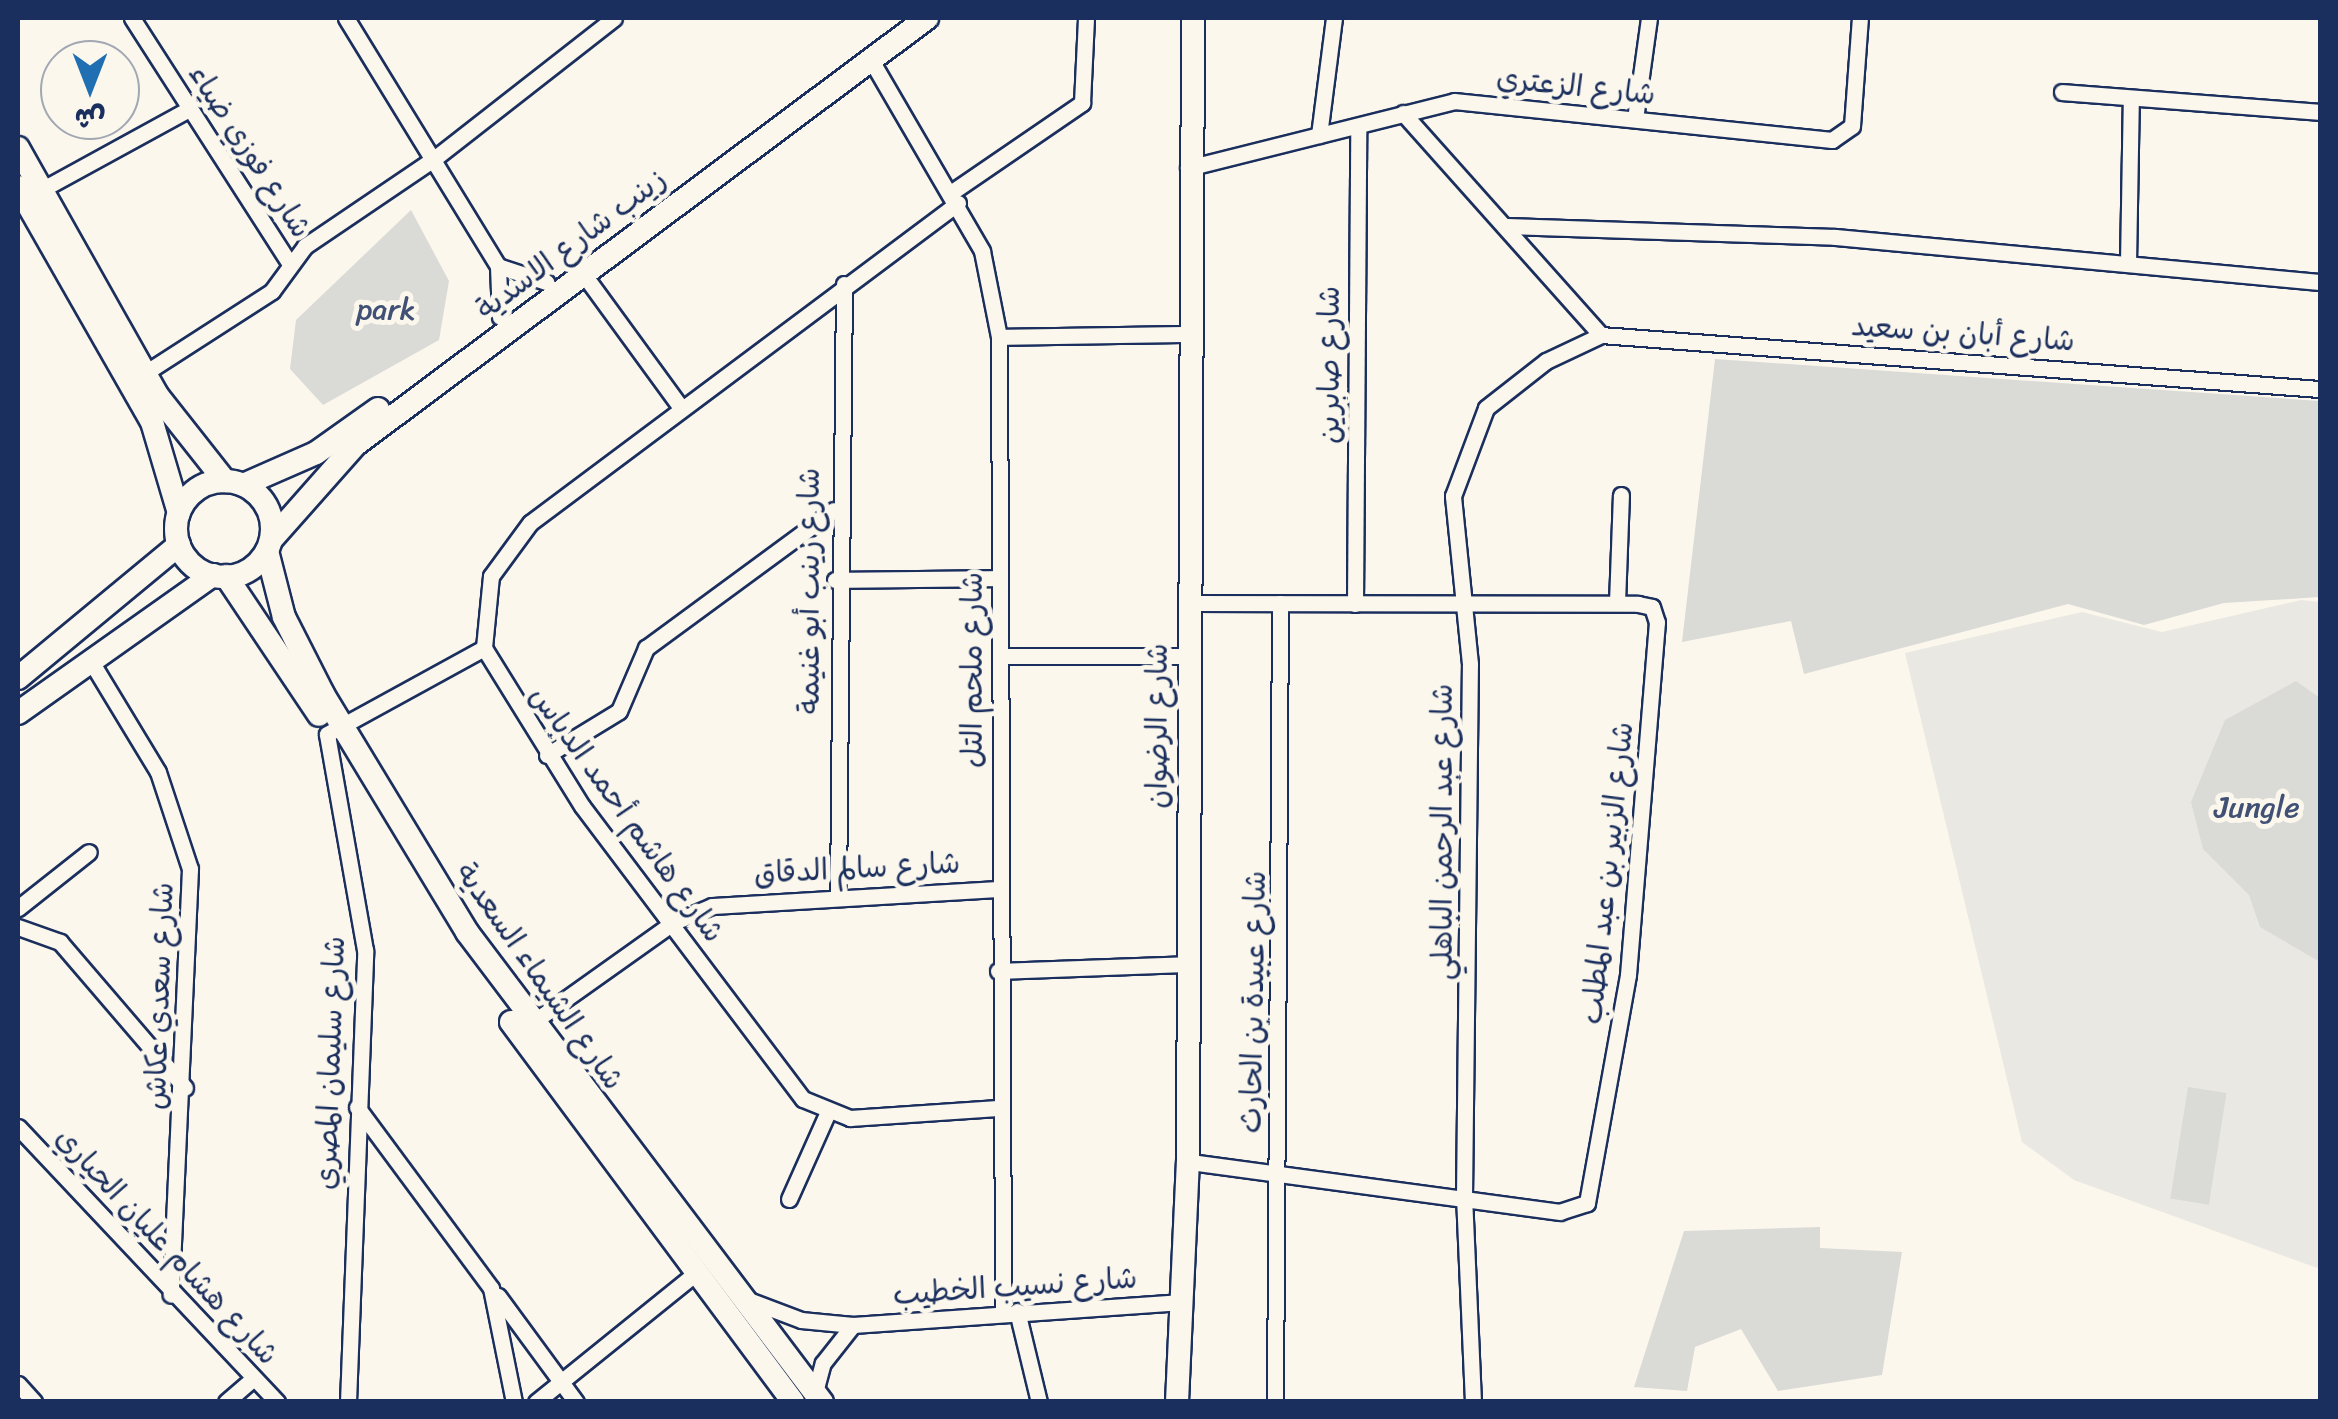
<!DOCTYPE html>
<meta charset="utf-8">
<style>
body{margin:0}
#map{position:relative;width:2338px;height:1419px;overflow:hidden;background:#fbf7ec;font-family:Sriracha,"Playpen Sans Arabic",sans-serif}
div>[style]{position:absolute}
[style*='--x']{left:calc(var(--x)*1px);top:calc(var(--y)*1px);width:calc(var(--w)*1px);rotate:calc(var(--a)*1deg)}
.built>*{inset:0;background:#eae8e2}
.green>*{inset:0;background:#dadad7;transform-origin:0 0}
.roads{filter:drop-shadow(2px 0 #1b2f5e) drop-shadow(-2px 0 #1b2f5e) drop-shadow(0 2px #1b2f5e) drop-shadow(0 -2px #1b2f5e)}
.street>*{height:15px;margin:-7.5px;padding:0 7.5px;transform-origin:7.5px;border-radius:7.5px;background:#fbf7ec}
.secondary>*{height:22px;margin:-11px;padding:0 11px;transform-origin:11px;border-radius:11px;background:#fbf7ec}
.secondary>.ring{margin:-11px;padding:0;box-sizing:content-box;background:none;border:22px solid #fbf7ec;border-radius:50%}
span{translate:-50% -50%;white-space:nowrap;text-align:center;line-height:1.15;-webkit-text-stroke:10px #fbf7ec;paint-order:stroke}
.street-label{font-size:30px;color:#1b2f5e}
.park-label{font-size:30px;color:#415176}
.frame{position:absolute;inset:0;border:20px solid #1b2f5e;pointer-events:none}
.north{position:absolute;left:40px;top:40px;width:100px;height:100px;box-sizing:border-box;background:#fbf7ec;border:2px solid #a1a7b3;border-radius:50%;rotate:180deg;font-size:28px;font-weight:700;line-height:40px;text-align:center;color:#1b2f5e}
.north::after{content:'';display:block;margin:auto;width:35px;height:45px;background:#1f6fb2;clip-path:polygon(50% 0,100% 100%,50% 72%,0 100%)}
</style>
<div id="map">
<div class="built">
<div style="clip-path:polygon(2301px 600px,2320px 602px,2320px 1269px,2074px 1180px,2022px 1142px,1905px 653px,2082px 612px,2162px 632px)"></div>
</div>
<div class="green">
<div style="clip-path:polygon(411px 210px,449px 281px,439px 340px,323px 405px,290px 369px,296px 320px)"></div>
<div style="clip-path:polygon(1715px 359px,2320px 401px,2320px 597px,2224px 603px,2144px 625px,2068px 604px,1804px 674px,1791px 621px,1682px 642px)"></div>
<div style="clip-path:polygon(2296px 681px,2320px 698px,2320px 962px,2260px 927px,2249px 895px,2203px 849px,2191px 802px,2225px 720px)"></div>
<div style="left:2188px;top:1087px;width:39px;height:113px;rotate:9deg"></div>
<div style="clip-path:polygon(1820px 1227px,1820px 1248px,1902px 1252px,1882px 1375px,1778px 1391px,1741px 1329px,1695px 1347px,1687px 1391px,1634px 1387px,1684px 1231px)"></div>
</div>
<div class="roads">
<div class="street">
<div style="--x:132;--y:18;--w:292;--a:57.3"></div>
<div style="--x:346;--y:18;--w:291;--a:58.5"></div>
<div style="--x:498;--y:266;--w:51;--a:87.8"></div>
<div style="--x:871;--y:60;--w:221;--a:59.8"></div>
<div style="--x:982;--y:251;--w:88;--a:78.8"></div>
<div style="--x:999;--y:337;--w:975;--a:89.76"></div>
<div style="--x:2062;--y:92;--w:259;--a:4.4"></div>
<div style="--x:1403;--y:113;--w:297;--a:48.3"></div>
<div style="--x:1635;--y:119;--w:102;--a:-82.1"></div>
<div style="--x:1319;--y:135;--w:118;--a:-82.7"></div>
<div style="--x:1188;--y:168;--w:274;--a:-14.1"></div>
<div style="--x:1454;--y:101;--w:380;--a:5.9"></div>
<div style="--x:1832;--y:140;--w:24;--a:-35"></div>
<div style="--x:1852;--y:126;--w:108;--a:-85.8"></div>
<div style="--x:41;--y:190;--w:169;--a:-28.7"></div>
<div style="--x:952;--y:192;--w:158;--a:-34.4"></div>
<div style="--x:1082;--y:103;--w:85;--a:-87.3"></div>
<div style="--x:958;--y:203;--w:534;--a:143.22"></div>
<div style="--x:530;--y:523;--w:66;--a:126.3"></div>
<div style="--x:491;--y:576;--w:72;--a:95.6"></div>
<div style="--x:484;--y:648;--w:186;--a:58.2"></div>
<div style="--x:582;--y:806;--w:367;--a:53"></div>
<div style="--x:803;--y:1099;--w:51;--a:22"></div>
<div style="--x:850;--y:1118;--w:148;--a:-3.9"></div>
<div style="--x:1507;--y:226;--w:328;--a:1.9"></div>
<div style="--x:1835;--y:237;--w:487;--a:5.3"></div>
<div style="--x:2128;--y:263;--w:164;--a:-89"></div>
<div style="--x:498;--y:266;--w:51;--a:18.4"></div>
<div style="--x:582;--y:272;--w:168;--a:53.9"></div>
<div style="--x:999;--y:337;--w:192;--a:-0.9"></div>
<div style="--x:145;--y:373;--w:151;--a:-32.8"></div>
<div style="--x:272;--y:291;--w:56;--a:-53.7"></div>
<div style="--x:305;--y:246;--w:157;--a:-34.1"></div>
<div style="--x:435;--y:158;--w:227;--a:-38"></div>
<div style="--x:835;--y:580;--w:165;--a:-0.7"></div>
<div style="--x:1188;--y:603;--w:450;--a:0.1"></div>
<div style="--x:1638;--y:604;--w:14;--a:12"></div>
<div style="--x:1652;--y:607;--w:16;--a:72"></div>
<div style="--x:1657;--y:622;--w:354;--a:94.7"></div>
<div style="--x:1628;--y:975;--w:232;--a:100.2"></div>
<div style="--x:1587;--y:1203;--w:28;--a:162"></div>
<div style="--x:1560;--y:1212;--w:375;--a:-172.3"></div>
<div style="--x:1617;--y:603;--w:108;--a:-87.9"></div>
<div style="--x:1355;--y:604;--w:478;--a:-89.6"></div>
<div style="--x:1000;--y:656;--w:187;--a:0"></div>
<div style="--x:92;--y:663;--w:127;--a:58.8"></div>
<div style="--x:158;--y:772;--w:102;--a:71.7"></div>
<div style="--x:190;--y:869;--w:426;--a:92.6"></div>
<div style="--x:547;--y:755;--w:84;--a:-31.4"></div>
<div style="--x:619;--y:711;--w:69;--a:-66.8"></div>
<div style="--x:646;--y:648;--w:233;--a:-36.3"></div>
<div style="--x:838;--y:897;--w:613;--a:-89.44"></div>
<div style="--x:18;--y:908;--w:90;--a:-38.3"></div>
<div style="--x:18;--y:927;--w:45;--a:19.7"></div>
<div style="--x:60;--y:942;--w:192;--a:49.4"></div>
<div style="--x:998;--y:971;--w:187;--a:-2.1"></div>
<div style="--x:529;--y:1025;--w:178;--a:-35.4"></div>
<div style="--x:674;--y:922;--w:41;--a:-22.8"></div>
<div style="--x:712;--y:906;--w:287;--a:-3.4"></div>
<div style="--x:357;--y:1107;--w:225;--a:53.5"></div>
<div style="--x:491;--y:1288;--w:116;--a:78.6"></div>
<div style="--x:18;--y:1127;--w:378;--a:46.7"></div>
<div style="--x:789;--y:1199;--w:93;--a:-65.9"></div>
<div style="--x:498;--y:1296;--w:132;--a:53.7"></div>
<div style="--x:751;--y:1301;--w:53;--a:20.8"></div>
<div style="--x:801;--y:1320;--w:52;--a:5.5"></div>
<div style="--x:853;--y:1325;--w:330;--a:-4"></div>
<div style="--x:1017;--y:1311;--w:94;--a:76.4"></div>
<div style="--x:18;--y:1384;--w:24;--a:48"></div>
<div style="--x:815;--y:1392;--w:30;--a:-75"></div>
<div style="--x:823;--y:1363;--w:48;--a:-51.7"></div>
<div style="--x:226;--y:1402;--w:35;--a:-41"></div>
<div style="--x:348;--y:1402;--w:452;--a:-87.8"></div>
<div style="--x:365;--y:950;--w:219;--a:-100"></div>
<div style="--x:327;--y:734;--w:179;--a:-28.7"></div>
<div style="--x:536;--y:1402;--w:206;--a:-38.9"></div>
<div style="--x:1275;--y:1402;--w:799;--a:-89.64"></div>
<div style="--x:1473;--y:1402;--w:205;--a:-92.5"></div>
<div style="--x:1464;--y:1197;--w:533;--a:-89.36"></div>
<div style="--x:1470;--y:664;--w:169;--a:-95.8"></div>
<div style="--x:1453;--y:496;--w:94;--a:-69.4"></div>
<div style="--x:1486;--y:408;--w:76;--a:-38.1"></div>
<div style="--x:1546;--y:361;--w:61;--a:-25.3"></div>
<div style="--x:1601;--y:335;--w:721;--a:4.3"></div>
</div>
<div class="secondary">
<div style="--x:18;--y:148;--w:283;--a:60.6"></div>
<div style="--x:157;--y:395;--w:110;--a:51.7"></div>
<div style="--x:18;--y:187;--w:271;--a:60.3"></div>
<div style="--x:152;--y:422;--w:95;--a:73.5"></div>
<div class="ring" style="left:176px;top:481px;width:74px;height:74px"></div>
<div style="--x:243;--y:485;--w:80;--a:-23.7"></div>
<div style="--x:316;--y:453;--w:76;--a:-35.4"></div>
<div style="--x:271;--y:540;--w:127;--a:-48.5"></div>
<div style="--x:355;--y:445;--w:714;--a:-36.74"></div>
<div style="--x:267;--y:551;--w:68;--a:75.6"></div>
<div style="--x:284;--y:617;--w:86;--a:63.1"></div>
<div style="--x:323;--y:694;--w:278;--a:58.8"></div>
<div style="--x:467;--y:932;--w:589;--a:52.94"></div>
<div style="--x:226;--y:576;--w:167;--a:56.2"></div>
<div style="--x:18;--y:678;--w:209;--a:-39.6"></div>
<div style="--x:18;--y:713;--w:239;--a:-35.3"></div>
<div style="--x:511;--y:1022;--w:473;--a:53.4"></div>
<div style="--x:1177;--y:1402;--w:240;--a:-87.4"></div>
<div style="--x:1188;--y:1162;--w:1144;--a:-89.75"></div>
</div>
</div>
<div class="street-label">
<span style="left:1576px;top:86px;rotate:6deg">شارع الزعتري</span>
<span style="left:250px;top:151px;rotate:57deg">شارع فوزي ضياء</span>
<span style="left:571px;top:244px;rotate:-37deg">زينب شارع الاسدية</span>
<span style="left:1963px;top:333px;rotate:4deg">شارع أبان بن سعيد</span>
<span style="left:1329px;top:365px;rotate:-90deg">شارع صابرين</span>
<span style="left:809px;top:591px;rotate:-90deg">شارع زينب أبو غنيمة</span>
<span style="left:972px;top:670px;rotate:-90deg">شارع ملحم التل</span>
<span style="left:1157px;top:726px;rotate:-90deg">شارع الرضوان</span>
<span style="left:627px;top:814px;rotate:54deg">شارع هاشم أحمد الدباس</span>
<span style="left:1442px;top:832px;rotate:-90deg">شارع عبد الرحمن الباهلي</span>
<span style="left:857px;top:868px;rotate:-3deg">شارع سالم الدقاق</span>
<span style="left:1607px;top:873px;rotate:-84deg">شارع الزبير بن عبد المطلب</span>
<span style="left:540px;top:976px;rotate:55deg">شارع الشيماء السعدية</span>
<span style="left:159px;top:996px;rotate:-88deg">شارع سعدي عكاش</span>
<span style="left:1253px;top:1002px;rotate:-89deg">شارع عبيدة بن الحارث</span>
<span style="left:330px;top:1063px;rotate:-88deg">شارع سليمان المصري</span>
<span style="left:167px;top:1246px;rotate:47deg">شارع هشام عليان الحياري</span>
<span style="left:1015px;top:1286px;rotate:-4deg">شارع نسيب الخطيب</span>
</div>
<div class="park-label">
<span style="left:386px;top:309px">park</span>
<span style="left:2257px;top:807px">Jungle</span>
</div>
<div class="frame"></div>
<div class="north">ش</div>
</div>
